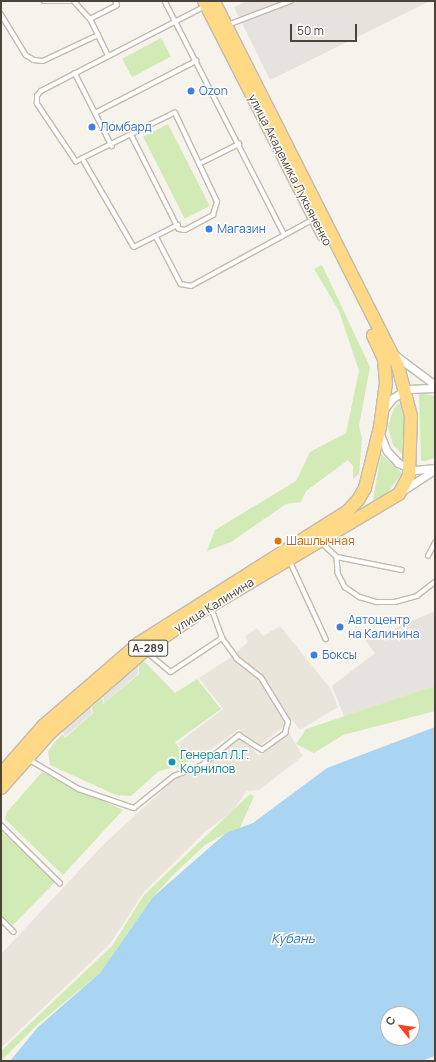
<!DOCTYPE html>
<meta charset="utf-8">
<style>
body{margin:0}
#map{position:relative;width:436px;height:1062px;overflow:hidden;background:#f6f3ec;font-family:Manrope,sans-serif}
div>[style]{position:absolute}
[style*='--x']{left:calc(var(--x)*1px);top:calc(var(--y)*1px);width:calc(var(--w)*1px);rotate:calc(var(--a)*1deg)}
.residential>*{inset:0;background:#eae5da}
.industrial>*{inset:0;background:#e6e2dd}
.green>*{inset:0;background:#d2eab5;transform-origin:0 0}
.parking>*{inset:0;background:#e5e3e0}
.water>*{inset:0;background:#a9d4f2}
.roads{filter:drop-shadow(1px 0 #c2bbae) drop-shadow(-1px 0 #c2bbae) drop-shadow(0 1px #c2bbae) drop-shadow(0 -1px #c2bbae)}
.service>*{height:3.5px;margin:-1.75px;padding:0 1.75px;transform-origin:1.75px;border-radius:1.75px;background:#fff}
.minor>*{height:7px;margin:-3.5px;padding:0 3.5px;transform-origin:3.5px;border-radius:3.5px;background:#fff}
.trunk>*{height:12px;margin:-6px;padding:0 6px;transform-origin:6px;border-radius:6px;background:#ffd985}
.dots>*{width:11px;height:11px;translate:-50% -50%;box-sizing:border-box;border:2px solid #fff;border-radius:50%}
span{translate:-50% -50%;white-space:nowrap;text-align:center;line-height:1.15;-webkit-text-stroke:3px #fff;paint-order:stroke}
.shield-label span{padding:1px 3px;background:#fff;border:1px solid;border-radius:3px;-webkit-text-stroke-width:0}
.shield-label{font-size:11px;color:#4b4439;font-weight:700}
.shop-label{font-size:12px;color:#366cbe}
.left{translate:0 -50%;text-align:left}
.street-label{font-size:12px;color:#4b4439}
.food-label{font-size:12px;color:#c56008}
.culture-label{font-size:12px;color:#0d838f}
.water-label{font-size:13px;color:#2e7ab2;font-style:italic}
.frame{position:absolute;inset:0;border:2px solid #4b4439;pointer-events:none}
.north{position:absolute;left:380px;top:1006px;width:40px;height:40px;box-sizing:border-box;background:#fff;border:1px solid #b7b4b0;border-radius:50%;rotate:299deg;font-size:11px;font-weight:700;line-height:16px;text-align:center;color:#4b4439}
.north::after{content:'';display:block;margin:auto;width:14px;height:18px;background:#fc3f1d;clip-path:polygon(50% 0,100% 100%,50% 72%,0 100%)}
.scale{position:absolute;left:290px;top:24px;width:67px;height:18px;box-sizing:border-box;border:2px solid #4b4439;border-top:0;padding-left:5px;font-size:12px;line-height:14px;white-space:nowrap;color:#4b4439;-webkit-text-stroke:3px #fff;paint-order:stroke}
</style>
<div id="map">
<div class="residential">
<div style="clip-path:polygon(280px 626px,330px 688px,338px 707px,300px 730px,292px 720px,258px 747px,239px 729px,192px 763px,178px 743px,223px 709px,199px 678px,230px 658px,248px 642px,245px 636px,257px 628px,263px 636px)"></div>
<div style="clip-path:polygon(289px 733px,303px 756px,259px 790px,247px 791px,232px 812px,207px 830px,144px 892px,110px 944px,1px 1048px,1px 954px,104px 844px,180px 774px,201px 770px,240px 736px,259px 756px)"></div>
</div>
<div class="industrial">
<div style="clip-path:polygon(247px 1px,430px 1px,270px 80px,234px 7px)"></div>
<div style="clip-path:polygon(435px 611px,435px 686px,345px 719px,332px 686px,375px 653px,362px 636px,393px 629px)"></div>
</div>
<div class="green">
<div style="left:161px;top:38px;width:21px;height:44px;rotate:62deg"></div>
<div style="left:168px;top:124px;width:92px;height:28px;rotate:63deg"></div>
<div style="clip-path:polygon(322px 265px,370px 367px,359px 426px,362px 438px,359px 474px,353px 479px,353px 466px,348px 460px,306px 491px,301px 502px,286px 504px,231px 542px,207px 551px,215px 530px,296px 481px,310px 452px,346px 433px,359px 371px,339px 311px,314px 269px)"></div>
<div style="clip-path:polygon(419px 393px,435px 396px,435px 458px,425px 461px,421px 461px)"></div>
<div style="clip-path:polygon(406px 397px,405px 457px,393px 445px,388px 427px,394px 408px)"></div>
<div style="clip-path:polygon(381px 454px,402px 473px,386px 495px,373px 500px)"></div>
<div style="clip-path:polygon(144px 661px,175px 693px,197px 679px,221px 709px,175px 742px,190px 764px,159px 771px,131px 796px,116px 795px,50px 765px,48px 751px,55px 742px,63px 734px,65px 738px,93px 713px,92px 707px,102px 698px,103px 704px,139px 674px,139px 665px)"></div>
<div style="clip-path:polygon(435px 686px,435px 711px,343px 735px,314px 753px,296px 744px,306px 729px)"></div>
<div style="clip-path:polygon(42px 772px,123px 810px,63px 875px,5px 819px,7px 812px)"></div>
<div style="clip-path:polygon(250px 794px,254px 796px,239px 830px,226px 833px,205px 845px,172px 876px,153px 897px,100px 973px,37px 1025px,1px 1061px,1px 1051px,112px 946px,144px 895px)"></div>
<div style="clip-path:polygon(1px 831px,56px 881px,12px 926px,1px 915px)"></div>
</div>
<div class="parking">
<div style="clip-path:polygon(138px 665px,138px 674px,104px 703px,103px 695px)"></div>
<div style="clip-path:polygon(90px 706px,92px 713px,65px 737px,63px 731px)"></div>
</div>
<div class="water">
<div style="clip-path:polygon(evenodd,435px 727px,435px 1056px,422px 1061px,10px 1061px,38px 1027px,100px 973px,153px 897px,226px 833px,253px 823px,327px 768px,435px 727px,388px 1014px,412px 1014px,412px 1038px,388px 1038px,388px 1014px)"></div>
</div>
<div class="roads">
<div class="service">
<div style="--x:44;--y:1;--w:26;--a:0"></div>
<div style="--x:74;--y:1;--w:24;--a:48"></div>
<div style="--x:165;--y:1;--w:262;--a:62.9"></div>
<div style="--x:1;--y:14;--w:48;--a:58.6"></div>
<div style="--x:26;--y:55;--w:9;--a:32"></div>
<div style="--x:34;--y:60;--w:9;--a:6"></div>
<div style="--x:43;--y:61;--w:61;--a:-25.3"></div>
<div style="--x:228;--y:25;--w:67;--a:-20.9"></div>
<div style="--x:108;--y:56;--w:41;--a:-115.9"></div>
<div style="--x:90;--y:19;--w:30;--a:-27"></div>
<div style="--x:117;--y:5;--w:4;--a:-117"></div>
<div style="--x:75;--y:73;--w:82;--a:63.1"></div>
<div style="--x:95;--y:113;--w:114;--a:-27.2"></div>
<div style="--x:132;--y:136;--w:104;--a:63.2"></div>
<div style="--x:179;--y:229;--w:6;--a:9"></div>
<div style="--x:185;--y:230;--w:32;--a:-28"></div>
<div style="--x:213;--y:215;--w:14;--a:-73"></div>
<div style="--x:217;--y:202;--w:98;--a:-115.3"></div>
<div style="--x:175;--y:113;--w:110;--a:153.7"></div>
<div style="--x:76;--y:162;--w:70;--a:-123.9"></div>
<div style="--x:37;--y:104;--w:8;--a:-90"></div>
<div style="--x:37;--y:96;--w:6;--a:-51"></div>
<div style="--x:41;--y:91;--w:183;--a:-27.3"></div>
<div style="--x:84;--y:161;--w:99;--a:59.8"></div>
<div style="--x:134;--y:247;--w:49;--a:-26.6"></div>
<div style="--x:199;--y:164;--w:45;--a:-26.6"></div>
<div style="--x:156;--y:236;--w:54;--a:62.5"></div>
<div style="--x:181;--y:284;--w:10;--a:11"></div>
<div style="--x:191;--y:286;--w:138;--a:-28.6"></div>
<div style="--x:321;--y:542;--w:22;--a:43"></div>
<div style="--x:337;--y:557;--w:66;--a:11.3"></div>
<div style="--x:428;--y:556;--w:15;--a:-62"></div>
<div style="--x:337;--y:557;--w:16;--a:86"></div>
<div style="--x:338;--y:573;--w:16;--a:63"></div>
<div style="--x:345;--y:587;--w:18;--a:34"></div>
<div style="--x:360;--y:597;--w:17;--a:17"></div>
<div style="--x:376;--y:602;--w:19;--a:0"></div>
<div style="--x:395;--y:602;--w:23;--a:-15"></div>
<div style="--x:417;--y:596;--w:23;--a:-38"></div>
<div style="--x:290;--y:561;--w:86;--a:65.2"></div>
<div style="--x:147;--y:652;--w:31;--a:40"></div>
<div style="--x:171;--y:672;--w:61;--a:-33.7"></div>
<div style="--x:30;--y:760;--w:57;--a:30.6"></div>
<div style="--x:79;--y:789;--w:58;--a:19.1"></div>
<div style="--x:134;--y:808;--w:51;--a:-38.7"></div>
<div style="--x:174;--y:776;--w:30;--a:-21"></div>
<div style="--x:202;--y:765;--w:48;--a:-39"></div>
<div style="--x:239;--y:735;--w:27;--a:33"></div>
<div style="--x:262;--y:750;--w:29;--a:-36"></div>
<div style="--x:285;--y:733;--w:11;--a:-75"></div>
<div style="--x:288;--y:722;--w:52;--a:-121.5"></div>
<div style="--x:261;--y:678;--w:31;--a:-142"></div>
<div style="--x:237;--y:659;--w:26;--a:-126"></div>
<div style="--x:222;--y:638;--w:33;--a:-110"></div>
<div style="--x:1;--y:825;--w:83;--a:44.5"></div>
<div style="--x:1;--y:919;--w:18;--a:45"></div>
</div>
<div class="minor">
<div style="--x:395;--y:355;--w:50;--a:36.9"></div>
<div style="--x:384;--y:409;--w:14;--a:-51"></div>
<div style="--x:393;--y:398;--w:17;--a:-33"></div>
<div style="--x:407;--y:389;--w:28;--a:-2"></div>
<div style="--x:380;--y:434;--w:18;--a:68"></div>
<div style="--x:387;--y:451;--w:16;--a:47"></div>
<div style="--x:398;--y:463;--w:18;--a:22"></div>
<div style="--x:415;--y:470;--w:20;--a:-6"></div>
<div style="--x:402;--y:491;--w:37;--a:-33"></div>
</div>
<div class="trunk">
<div style="--x:204;--y:1;--w:263;--a:63"></div>
<div style="--x:1;--y:774;--w:64;--a:-48.8"></div>
<div style="--x:43;--y:726;--w:127;--a:-40.8"></div>
<div style="--x:139;--y:643;--w:247;--a:-32.3"></div>
<div style="--x:348;--y:511;--w:15;--a:-48"></div>
<div style="--x:358;--y:500;--w:14;--a:-60"></div>
<div style="--x:365;--y:488;--w:63;--a:-76.2"></div>
<div style="--x:380;--y:427;--w:44;--a:-82.2"></div>
<div style="--x:386;--y:383;--w:24;--a:-95"></div>
<div style="--x:384;--y:359;--w:26;--a:-115"></div>
<div style="--x:1;--y:788;--w:74;--a:-48.3"></div>
<div style="--x:50;--y:733;--w:126;--a:-41.1"></div>
<div style="--x:145;--y:650;--w:67;--a:-34.6"></div>
<div style="--x:200;--y:612;--w:231;--a:-30.7"></div>
<div style="--x:399;--y:494;--w:21;--a:-62"></div>
<div style="--x:409;--y:475;--w:59;--a:-88.1"></div>
<div style="--x:411;--y:416;--w:52;--a:-104.6"></div>
<div style="--x:398;--y:366;--w:409;--a:-116.8"></div>
</div>
</div>
<div class="dots">
<div style="left:191px;top:91px;background:#3f7fe0"></div>
<div style="left:92px;top:127px;background:#3f7fe0"></div>
<div style="left:209px;top:229px;background:#3f7fe0"></div>
<div style="left:278px;top:541px;background:#e8710a"></div>
<div style="left:340px;top:627px;background:#3f7fe0"></div>
<div style="left:314px;top:655px;background:#3f7fe0"></div>
<div style="left:172px;top:762px;background:#0f9aa8"></div>
</div>
<div class="shield-label">
<span style="left:148px;top:648px">А-289</span>
</div>
<div class="shop-label">
<span class="left" style="left:199px;top:91px">Ozon</span>
<span class="left" style="left:100px;top:127px">Ломбард</span>
<span class="left" style="left:217px;top:229px">Магазин</span>
<span class="left" style="left:348px;top:627px">Автоцентр<br>на Калинина</span>
<span class="left" style="left:322px;top:655px">Боксы</span>
</div>
<div class="street-label">
<span style="left:290px;top:170px;rotate:63deg">улица Академика Лукьяненко</span>
<span style="left:214px;top:605px;rotate:-32deg">улица Калинина</span>
</div>
<div class="food-label">
<span class="left" style="left:286px;top:541px">Шашлычная</span>
</div>
<div class="culture-label">
<span class="left" style="left:180px;top:762px">Генерал Л.Г.<br>Корнилов</span>
</div>
<div class="water-label">
<span style="left:293px;top:938px">Кубань</span>
</div>
<div class="frame"></div>
<div class="north">С</div>
<div class="scale">50 m</div>
</div>
